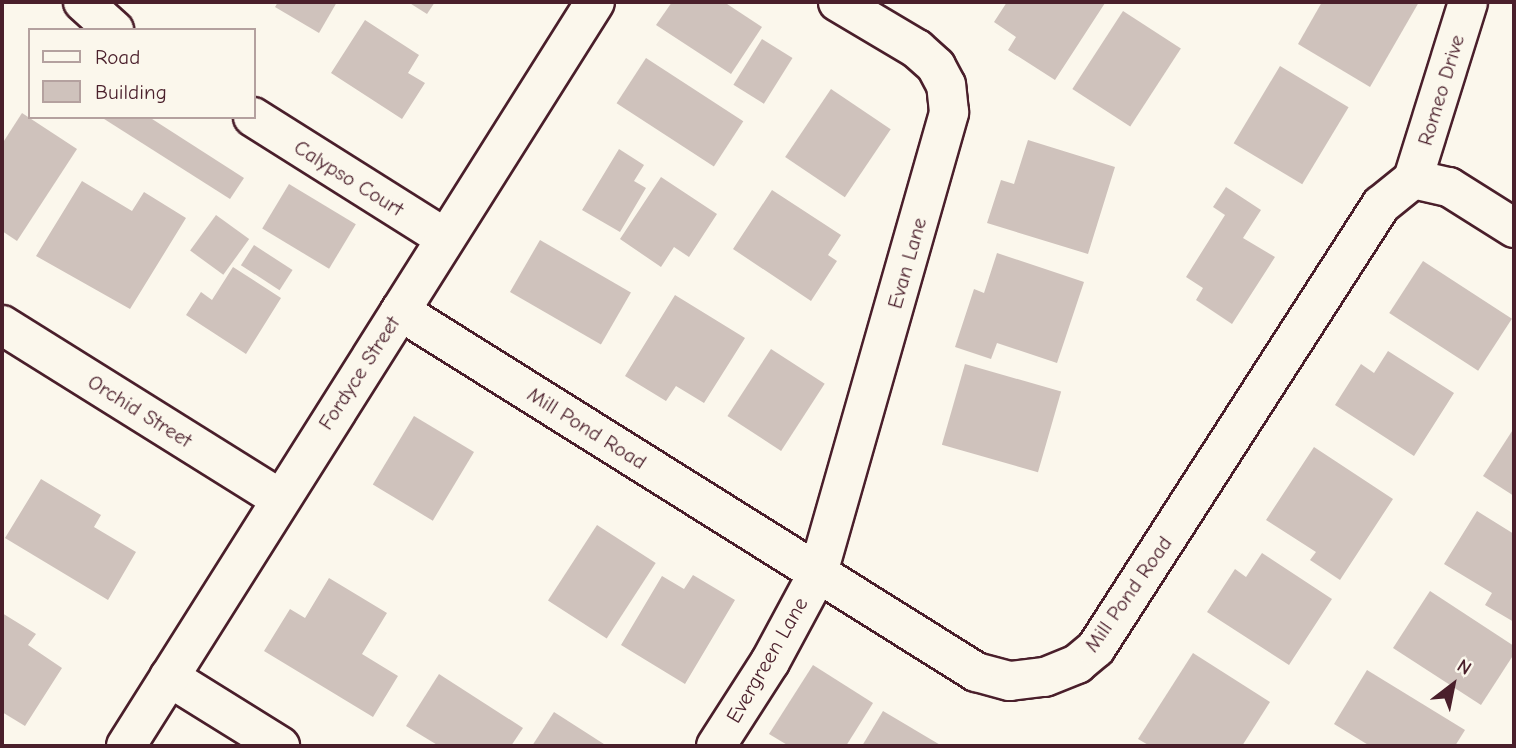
<!DOCTYPE html>
<style>
body{margin:0}
#map{position:relative;width:1516px;height:748px;overflow:hidden;background:#fbf7ec;font-family:"Comic Neue",sans-serif}
div>[style]{position:absolute}
[style*='--x']{left:calc(var(--x)*1px);top:calc(var(--y)*1px);width:calc(var(--w)*1px);rotate:calc(var(--a)*1deg)}
.building>*{inset:0;background:#cfc2bc;transform-origin:0 0}
.roads{filter:drop-shadow(2px 0 #4a1f2b) drop-shadow(-2px 0 #4a1f2b) drop-shadow(0 2px #4a1f2b) drop-shadow(0 -2px #4a1f2b)}
.minor>*{height:38px;margin:-19px;padding:0 19px;transform-origin:19px;border-radius:19px;background:#fbf7ec}
span{translate:-50% -50%;white-space:nowrap;text-align:center;line-height:1.15;-webkit-text-stroke:5px #fbf7ec;paint-order:stroke}
.street-label{font-size:21px;color:#4a1f2b}
.frame{position:absolute;inset:0;border:4px solid #4a1f2b;pointer-events:none}
.legend{position:absolute;left:28px;top:28px;width:228px;height:91px;box-sizing:border-box;background:#fbf7ec;border:2px solid #b4a19f;margin:0;padding:9px 12px;list-style:none;font-size:21px;color:#4a1f2b}
.legend li{display:flex;align-items:center;gap:14px;height:35px}
.legend b{width:35px;border:2px solid #b4a19f}
.north{position:absolute;left:1418px;top:650px;width:70px;height:70px;-webkit-text-stroke:5px #fbf7ec;paint-order:stroke;rotate:32deg;font-size:19px;font-weight:700;line-height:28px;text-align:center;color:#4a1f2b}
.north::after{content:'';display:block;margin:auto;width:24px;height:32px;background:#4a1f2b;clip-path:polygon(50% 0,100% 100%,50% 72%,0 100%)}
</style>
<div id="map">
<div class="building">
<div style="clip-path:polygon(278px 2px,337px 2px,319px 33px,275px 7px)"></div>
<div style="clip-path:polygon(408px 2px,435px 2px,427px 14px)"></div>
<div style="clip-path:polygon(672px 2px,724px 2px,762px 27px,731px 74px,656px 25px)"></div>
<div style="clip-path:polygon(1007px 2px,1103px 2px,1105px 3px,1055px 80px,1008px 50px,1016px 37px,994px 22px)"></div>
<div style="clip-path:polygon(1322px 2px,1419px 2px,1370px 87px,1298px 44px)"></div>
<div style="left:1123px;top:11px;width:69px;height:93px;rotate:33deg"></div>
<div style="clip-path:polygon(365px 20px,419px 55px,408px 73px,425px 83px,402px 119px,331px 73px)"></div>
<div style="left:762px;top:39px;width:36px;height:54px;rotate:32deg"></div>
<div style="left:646px;top:58px;width:116px;height:54px;rotate:33deg"></div>
<div style="left:1280px;top:66px;width:80px;height:90px;rotate:31deg"></div>
<div style="left:831px;top:89px;width:72px;height:82px;rotate:34deg"></div>
<div style="clip-path:polygon(22px 113px,77px 149px,17px 241px,2px 231px,2px 144px)"></div>
<div style="clip-path:polygon(101px 117px,149px 117px,244px 178px,230px 199px)"></div>
<div style="clip-path:polygon(1028px 140px,1115px 167px,1088px 254px,987px 223px,1001px 180px,1014px 184px)"></div>
<div style="clip-path:polygon(619px 149px,644px 165px,634px 181px,646px 188px,620px 232px,582px 210px)"></div>
<div style="clip-path:polygon(661px 177px,717px 214px,689px 257px,674px 247px,661px 267px,620px 239px)"></div>
<div style="clip-path:polygon(82px 181px,132px 211px,144px 192px,186px 218px,130px 309px,36px 256px)"></div>
<div style="left:289px;top:184px;width:78px;height:52px;rotate:31deg"></div>
<div style="clip-path:polygon(1226px 187px,1261px 210px,1243px 238px,1275px 257px,1232px 324px,1196px 300px,1203px 288px,1186px 277px,1225px 215px,1213px 207px)"></div>
<div style="clip-path:polygon(772px 190px,841px 235px,828px 255px,837px 261px,811px 301px,733px 249px)"></div>
<div style="left:216px;top:215px;width:41px;height:44px;rotate:36deg"></div>
<div style="left:540px;top:240px;width:105px;height:60px;rotate:30deg"></div>
<div style="left:254px;top:245px;width:46px;height:24px;rotate:33deg"></div>
<div style="clip-path:polygon(997px 253px,1084px 282px,1057px 363px,997px 343px,991px 359px,955px 347px,974px 289px,984px 293px)"></div>
<div style="left:1423px;top:261px;width:106px;height:62px;rotate:33deg"></div>
<div style="clip-path:polygon(233px 267px,281px 298px,246px 354px,186px 315px,201px 292px,212px 300px)"></div>
<div style="clip-path:polygon(675px 295px,745px 338px,704px 403px,676px 386px,666px 401px,625px 376px)"></div>
<div style="left:771px;top:349px;width:64px;height:80px;rotate:33deg"></div>
<div style="clip-path:polygon(1388px 351px,1454px 393px,1414px 456px,1335px 405px,1361px 364px,1374px 373px)"></div>
<div style="left:965px;top:364px;width:100px;height:84px;rotate:16deg"></div>
<div style="left:414px;top:416px;width:70px;height:80px;rotate:31deg"></div>
<div style="clip-path:polygon(1514px 428px,1514px 496px,1483px 476px)"></div>
<div style="clip-path:polygon(1314px 447px,1393px 499px,1340px 580px,1310px 560px,1316px 552px,1266px 520px)"></div>
<div style="clip-path:polygon(41px 479px,101px 515px,94px 527px,136px 552px,108px 600px,5px 538px)"></div>
<div style="clip-path:polygon(1477px 511px,1514px 534px,1514px 622px,1485px 605px,1492px 593px,1444px 564px)"></div>
<div style="left:597px;top:525px;width:70px;height:90px;rotate:33deg"></div>
<div style="clip-path:polygon(1262px 553px,1332px 599px,1289px 665px,1207px 612px,1235px 569px,1246px 577px)"></div>
<div style="clip-path:polygon(693px 575px,735px 600px,685px 684px,621px 645px,662px 576px,684px 589px)"></div>
<div style="clip-path:polygon(329px 578px,387px 613px,362px 654px,398px 676px,373px 717px,264px 651px,290px 609px,305px 618px)"></div>
<div style="clip-path:polygon(1430px 591px,1514px 646px,1514px 654px,1481px 705px,1393px 648px)"></div>
<div style="clip-path:polygon(2px 613px,36px 634px,28px 645px,62px 668px,25px 726px,2px 712px)"></div>
<div style="clip-path:polygon(1193px 653px,1270px 702px,1242px 746px,1150px 746px,1138px 739px)"></div>
<div style="clip-path:polygon(813px 665px,873px 703px,846px 746px,789px 746px,769px 734px)"></div>
<div style="clip-path:polygon(1367px 670px,1465px 730px,1455px 746px,1370px 746px,1334px 724px)"></div>
<div style="clip-path:polygon(439px 674px,523px 728px,511px 746px,439px 746px,406px 726px)"></div>
<div style="clip-path:polygon(883px 711px,942px 746px,862px 746px)"></div>
<div style="clip-path:polygon(554px 712px,607px 746px,532px 746px)"></div>
</div>
<div class="roads">
<div class="minor">
<div style="--x:83;--y:2;--w:42;--a:42.1"></div>
<div style="--x:253;--y:117;--w:227;--a:32.2"></div>
<div style="--x:1413;--y:179;--w:185;--a:-72.7"></div>
<div style="--x:400;--y:311;--w:680;--a:32.08"></div>
<div style="--x:976;--y:672;--w:35;--a:15"></div>
<div style="--x:1010;--y:681;--w:35;--a:-7"></div>
<div style="--x:1045;--y:677;--w:35;--a:-22"></div>
<div style="--x:1077;--y:664;--w:25;--a:-40"></div>
<div style="--x:1096;--y:648;--w:527;--a:-57.25"></div>
<div style="--x:1381;--y:205;--w:41;--a:-39.1"></div>
<div style="--x:1413;--y:179;--w:37;--a:13"></div>
<div style="--x:1449;--y:187;--w:77;--a:32.2"></div>
<div style="--x:2;--y:325;--w:327;--a:32"></div>
<div style="--x:169;--y:677;--w:131;--a:31.9"></div>
<div style="--x:126;--y:746;--w:879;--a:-57.77"></div>
<div style="--x:716;--y:746;--w:100;--a:-57.3"></div>
<div style="--x:770;--y:662;--w:101;--a:-61.7"></div>
<div style="--x:818;--y:573;--w:479;--a:-74.1"></div>
<div style="--x:949;--y:112;--w:27;--a:-96"></div>
<div style="--x:946;--y:85;--w:21;--a:-118"></div>
<div style="--x:936;--y:66;--w:25;--a:-138"></div>
<div style="--x:917;--y:49;--w:92;--a:-149.3"></div>
</div>
</div>
<div class="street-label">
<span style="left:1441px;top:90px;rotate:-73deg">Romeo Drive</span>
<span style="left:349px;top:178px;rotate:32deg">Calypso Court</span>
<span style="left:907px;top:263px;rotate:-74deg">Evan Lane</span>
<span style="left:359px;top:373px;rotate:-57deg">Fordyce Street</span>
<span style="left:140px;top:411px;rotate:32deg">Orchid Street</span>
<span style="left:587px;top:428px;rotate:32deg">Mill Pond Road</span>
<span style="left:1128px;top:594px;rotate:-55deg">Mill Pond Road</span>
<span style="left:767px;top:660px;rotate:-60deg">Evergreen Lane</span>
</div>
<div class="frame"></div>
<ul class="legend">
<li><b style="height:9px;background:#fbf7ec"></b>Road</li>
<li><b style="height:19px;background:#cfc2bc"></b>Building</li>
</ul>
<div class="north">N</div>
</div>
